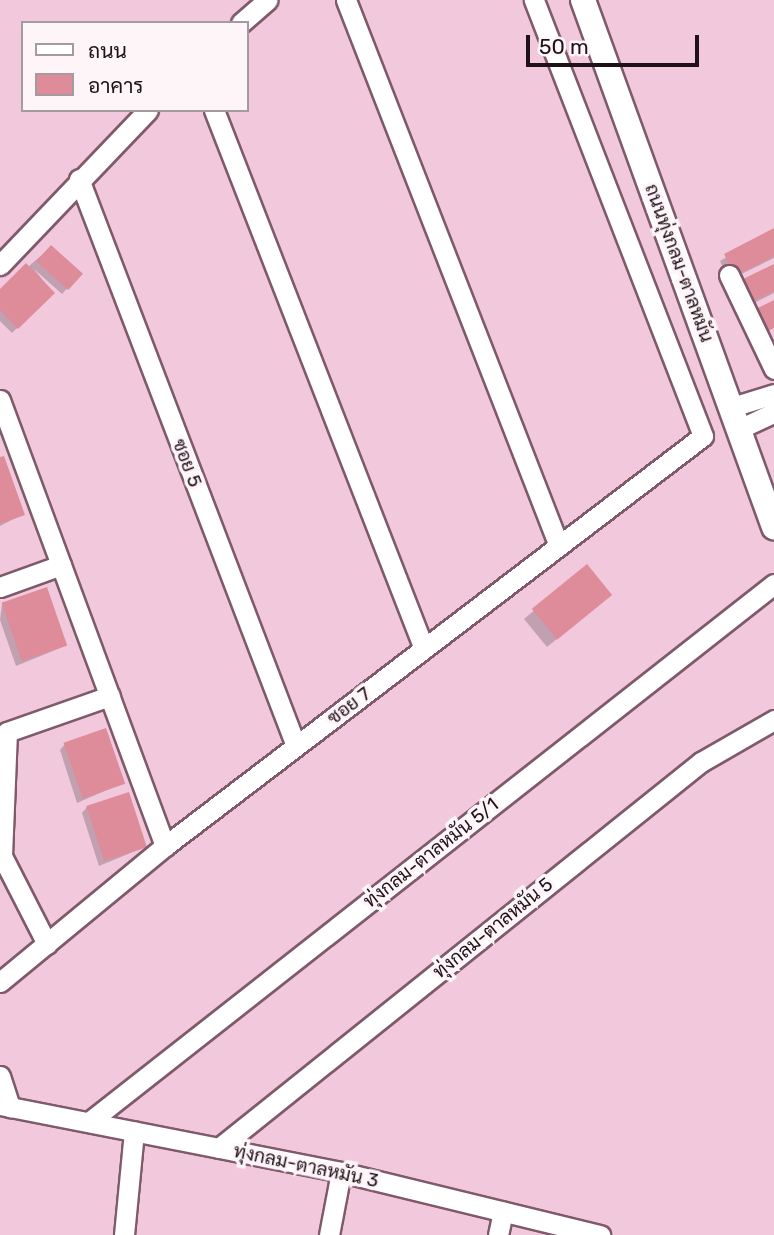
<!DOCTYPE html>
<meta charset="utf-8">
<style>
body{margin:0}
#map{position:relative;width:774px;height:1235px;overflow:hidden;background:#f2c9dc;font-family:Rubik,Sarabun,sans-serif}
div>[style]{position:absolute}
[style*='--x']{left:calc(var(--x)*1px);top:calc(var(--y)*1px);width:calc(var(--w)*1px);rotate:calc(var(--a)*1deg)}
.shadow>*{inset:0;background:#0003}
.building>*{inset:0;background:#de8c99;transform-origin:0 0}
.roads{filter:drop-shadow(2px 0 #7e5a6b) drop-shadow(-2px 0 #7e5a6b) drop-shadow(0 2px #7e5a6b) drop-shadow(0 -2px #7e5a6b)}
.minor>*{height:19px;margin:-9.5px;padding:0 9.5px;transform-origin:9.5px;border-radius:9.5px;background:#fff}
.tertiary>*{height:24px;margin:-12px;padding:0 12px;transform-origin:12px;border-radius:12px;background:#fff}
span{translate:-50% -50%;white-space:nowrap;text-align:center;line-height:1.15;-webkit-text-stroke:7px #fef5f9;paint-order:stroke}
.street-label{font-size:19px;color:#1f1118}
.legend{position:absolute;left:21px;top:21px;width:228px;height:91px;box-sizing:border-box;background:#fef5f9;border:2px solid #a59a9f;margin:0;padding:9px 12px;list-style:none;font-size:21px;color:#1f1118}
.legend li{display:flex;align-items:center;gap:14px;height:35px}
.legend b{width:35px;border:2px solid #a59a9f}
.scale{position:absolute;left:526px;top:35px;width:173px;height:32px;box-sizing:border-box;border:4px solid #1f1118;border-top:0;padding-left:9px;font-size:21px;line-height:24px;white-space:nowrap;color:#1f1118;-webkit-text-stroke:5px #fef5f9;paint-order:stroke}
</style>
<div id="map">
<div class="shadow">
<div style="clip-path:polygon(774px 230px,774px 258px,729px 280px,720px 261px)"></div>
<div style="clip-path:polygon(51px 247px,80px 274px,62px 294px,34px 269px,53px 293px,12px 333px,0 321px,0 291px)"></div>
<div style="clip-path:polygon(774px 265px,774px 293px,744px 308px)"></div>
<div style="clip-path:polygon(0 459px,23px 514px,0 526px)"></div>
<div style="clip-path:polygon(587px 566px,601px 603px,547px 647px,524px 619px)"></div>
<div style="clip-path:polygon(2px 604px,65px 646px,16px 666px,0 620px)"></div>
<div style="clip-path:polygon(65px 744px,123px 783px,77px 803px,60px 750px)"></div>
<div style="clip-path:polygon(87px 807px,145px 847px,99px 866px,82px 813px)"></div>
</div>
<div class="building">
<div style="clip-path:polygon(774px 228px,774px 256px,735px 276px,724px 254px)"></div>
<div style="left:51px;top:245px;width:43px;height:22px;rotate:42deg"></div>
<div style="clip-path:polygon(26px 263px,55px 293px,18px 329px,0 310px,0 289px)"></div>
<div style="clip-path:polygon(774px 264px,774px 291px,750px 303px,739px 281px)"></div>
<div style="clip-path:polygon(774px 300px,774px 328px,766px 332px,754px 310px)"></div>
<div style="clip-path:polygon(4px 456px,25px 515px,0 524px,0 457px)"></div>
<div style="left:587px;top:564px;width:40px;height:71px;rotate:51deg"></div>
<div style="left:47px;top:587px;width:62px;height:48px;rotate:71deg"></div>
<div style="left:106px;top:728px;width:59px;height:45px;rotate:71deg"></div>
<div style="left:129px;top:792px;width:58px;height:45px;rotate:72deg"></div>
</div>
<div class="roads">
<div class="minor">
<div style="--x:346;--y:0;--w:586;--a:68.69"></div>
<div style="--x:241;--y:23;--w:35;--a:-41"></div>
<div style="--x:214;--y:110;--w:578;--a:68.71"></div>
<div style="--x:79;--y:179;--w:607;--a:69.06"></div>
<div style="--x:0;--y:265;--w:214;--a:-46.3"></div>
<div style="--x:729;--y:275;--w:104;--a:64.4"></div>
<div style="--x:0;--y:400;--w:476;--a:69.7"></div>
<div style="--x:732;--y:407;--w:44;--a:-17.2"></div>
<div style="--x:739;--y:429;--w:38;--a:-25"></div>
<div style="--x:0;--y:587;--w:65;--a:-19.8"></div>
<div style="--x:47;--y:944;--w:99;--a:-117.1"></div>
<div style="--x:2;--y:856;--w:124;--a:-87.7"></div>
<div style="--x:7;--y:732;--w:109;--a:-19.3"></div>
<div style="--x:0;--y:982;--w:214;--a:-39.5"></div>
<div style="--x:165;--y:846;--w:676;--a:-37.31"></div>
<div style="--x:703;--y:436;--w:468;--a:-111.2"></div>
<div style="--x:0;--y:1076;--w:33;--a:72"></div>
<div style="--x:0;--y:1105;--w:348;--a:11.1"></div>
<div style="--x:341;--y:1172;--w:267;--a:13.7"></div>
<div style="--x:89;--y:1122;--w:871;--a:-38.15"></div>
<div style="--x:219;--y:1148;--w:618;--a:-38.69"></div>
<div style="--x:701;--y:762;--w:84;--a:-29.9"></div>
<div style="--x:124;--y:1235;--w:104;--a:-84.5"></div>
<div style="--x:329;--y:1235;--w:64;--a:-79.2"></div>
<div style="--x:498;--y:1235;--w:24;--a:-78"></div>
</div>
<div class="tertiary">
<div style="--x:583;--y:0;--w:561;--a:70.08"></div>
</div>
</div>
<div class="street-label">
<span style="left:679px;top:263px;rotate:70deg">ถนนทุ่งกลม-ตาลหมัน</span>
<span style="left:187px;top:463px;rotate:69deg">ซอย 5</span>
<span style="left:349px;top:706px;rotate:-37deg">ซอย 7</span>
<span style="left:431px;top:853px;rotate:-38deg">ทุ่งกลม-ตาลหมัน 5/1</span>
<span style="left:493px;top:928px;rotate:-39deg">ทุ่งกลม-ตาลหมัน 5</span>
<span style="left:306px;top:1166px;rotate:12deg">ทุ่งกลม-ตาลหมัน 3</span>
</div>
<ul class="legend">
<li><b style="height:9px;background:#fff"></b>ถนน</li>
<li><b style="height:19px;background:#de8c99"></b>อาคาร</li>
</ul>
<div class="scale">50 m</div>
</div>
